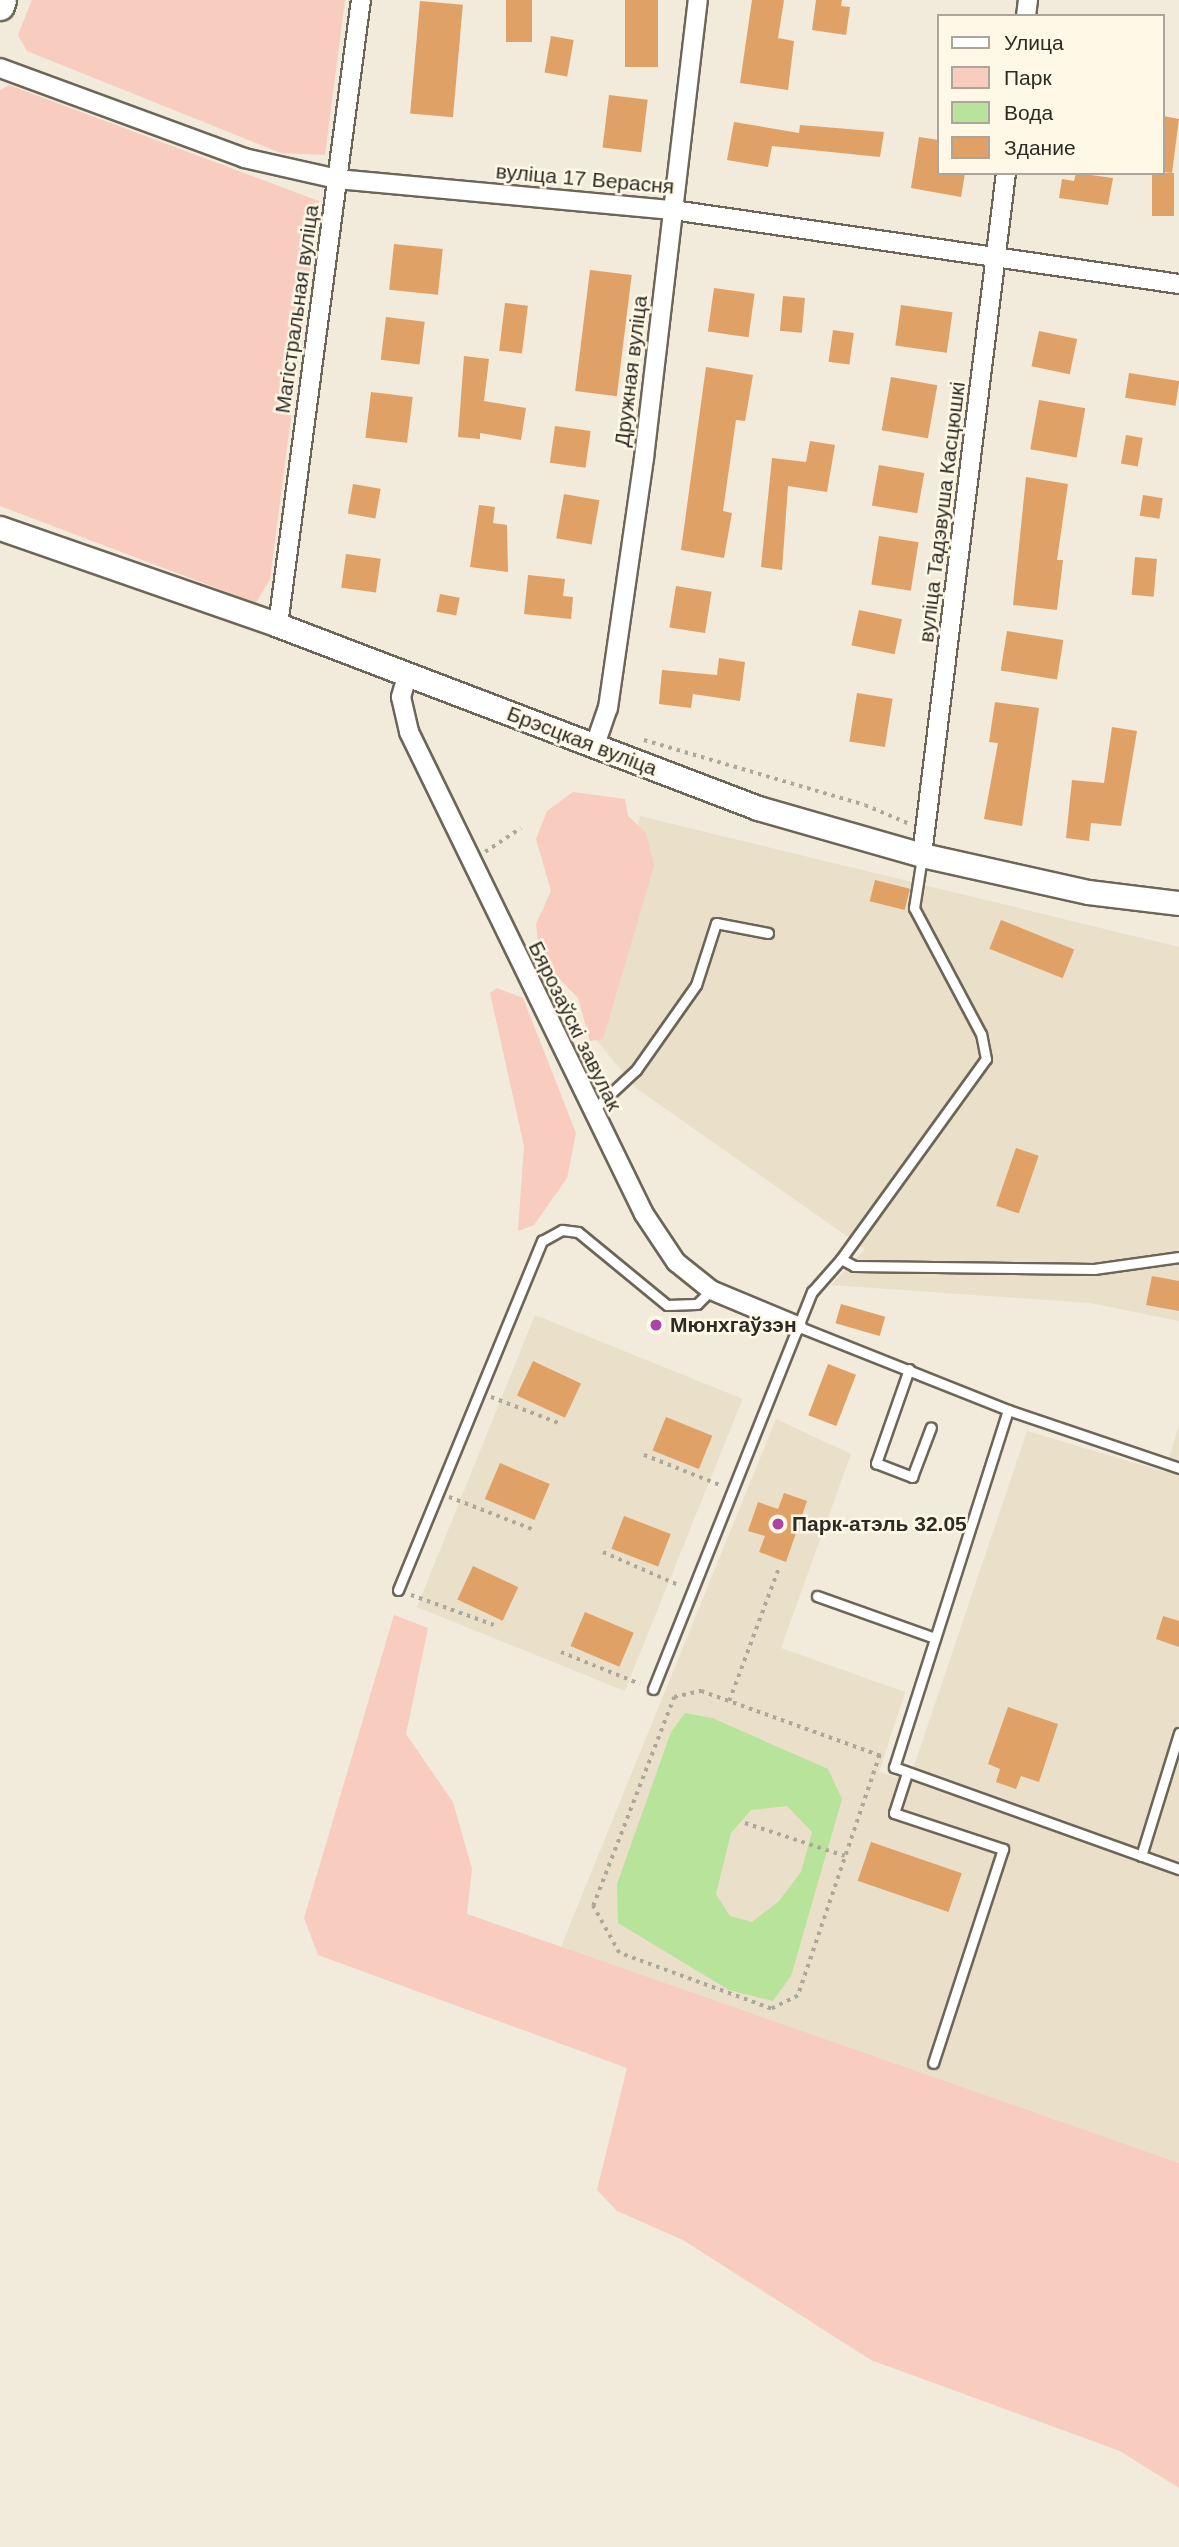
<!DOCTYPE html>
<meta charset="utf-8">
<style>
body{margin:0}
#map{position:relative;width:1179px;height:2547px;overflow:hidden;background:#f2eada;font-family:Arial,sans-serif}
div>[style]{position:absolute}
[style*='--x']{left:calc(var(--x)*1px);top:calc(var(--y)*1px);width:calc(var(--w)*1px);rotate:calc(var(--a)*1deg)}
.built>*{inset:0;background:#eadfc9;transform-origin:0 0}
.green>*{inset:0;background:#f8ccbe}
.water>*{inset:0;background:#b7e39a}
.building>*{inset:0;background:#e0a166;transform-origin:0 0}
.path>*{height:3.5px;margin-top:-1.75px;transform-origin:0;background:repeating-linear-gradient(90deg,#ada79a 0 3.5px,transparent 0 8.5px)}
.roads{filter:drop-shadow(2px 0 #6c6658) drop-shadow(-2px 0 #6c6658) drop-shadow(0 2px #6c6658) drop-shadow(0 -2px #6c6658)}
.service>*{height:9px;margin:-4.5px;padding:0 4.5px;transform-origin:4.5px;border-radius:4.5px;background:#fff}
.minor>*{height:18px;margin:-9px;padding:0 9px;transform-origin:9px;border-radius:9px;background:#fff}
.tertiary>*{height:23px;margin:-11.5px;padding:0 11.5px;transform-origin:11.5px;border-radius:11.5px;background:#fff}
.primary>*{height:28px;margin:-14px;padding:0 14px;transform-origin:14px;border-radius:14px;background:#fff}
.dots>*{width:19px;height:19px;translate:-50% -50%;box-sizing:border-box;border:4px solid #fff8e7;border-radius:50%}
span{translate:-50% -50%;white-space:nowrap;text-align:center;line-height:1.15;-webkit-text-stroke:5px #fff8e7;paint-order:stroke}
.street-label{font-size:21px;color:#2d2b25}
.poi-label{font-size:21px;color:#2d2b25;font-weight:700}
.left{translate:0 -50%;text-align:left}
.legend{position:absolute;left:937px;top:14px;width:228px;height:161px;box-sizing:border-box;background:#fff8e7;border:2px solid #aba699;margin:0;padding:9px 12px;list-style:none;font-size:21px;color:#2d2b25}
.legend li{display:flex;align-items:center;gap:14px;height:35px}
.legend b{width:35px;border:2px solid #aba699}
</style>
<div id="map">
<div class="built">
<div style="clip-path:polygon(640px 816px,1179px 947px,1179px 1321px,1090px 1303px,831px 1285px,865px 1249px,636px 1088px,588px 1030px)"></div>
<div style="left:535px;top:1315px;width:224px;height:315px;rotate:22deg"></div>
<div style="clip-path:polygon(776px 1419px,851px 1454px,781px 1648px,905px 1692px,879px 1772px,909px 1781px,1027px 1431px,1165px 1472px,1179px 1425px,1179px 2163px,560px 1949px)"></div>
</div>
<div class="green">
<div style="clip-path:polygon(32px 0,345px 0,325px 155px,281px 153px,27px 51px,18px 35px)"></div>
<div style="clip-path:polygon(9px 85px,319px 201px,270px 579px,256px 603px,0 506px,0 90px)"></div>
<div style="clip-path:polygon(573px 792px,625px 799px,628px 816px,646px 833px,654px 866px,603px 1039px,590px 1041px,578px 998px,540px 959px,536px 924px,551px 891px,536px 839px,547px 811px)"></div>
<div style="clip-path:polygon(497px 988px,523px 998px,576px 1133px,567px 1178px,534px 1225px,518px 1231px,524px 1146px,490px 993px)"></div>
<div style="clip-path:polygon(394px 1615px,428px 1628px,406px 1734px,453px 1802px,472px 1869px,467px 1914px,1179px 2163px,1179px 2488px,1120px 2451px,871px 2360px,683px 2240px,617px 2211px,597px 2190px,627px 2068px,318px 1955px,304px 1918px)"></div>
</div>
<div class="water">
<div style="clip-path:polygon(evenodd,685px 1713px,712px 1718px,828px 1769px,842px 1799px,791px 1976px,773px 2001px,729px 1990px,618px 1923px,617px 1884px,671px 1732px,685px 1713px,787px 1806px,812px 1832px,801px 1872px,779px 1901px,752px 1922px,730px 1916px,716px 1894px,731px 1833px,751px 1810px,787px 1806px)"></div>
</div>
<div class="building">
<div style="left:506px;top:0;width:26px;height:42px"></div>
<div style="left:625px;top:0;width:33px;height:67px"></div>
<div style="clip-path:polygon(752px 0,784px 0,778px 38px,794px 41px,788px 90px,740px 83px)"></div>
<div style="clip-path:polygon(816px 0,842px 0,841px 6px,850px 7px,846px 35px,812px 30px)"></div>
<div style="left:420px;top:1px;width:43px;height:113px;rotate:5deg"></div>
<div style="left:551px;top:36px;width:23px;height:37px;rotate:10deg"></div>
<div style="left:609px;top:95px;width:39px;height:53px;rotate:7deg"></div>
<div style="clip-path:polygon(1163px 116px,1179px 119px,1172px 173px,1163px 172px)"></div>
<div style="clip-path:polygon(734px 122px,799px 133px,800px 125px,884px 132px,880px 157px,772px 146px,768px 167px,727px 160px)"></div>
<div style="clip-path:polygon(919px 137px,939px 140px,939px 173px,965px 173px,961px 197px,911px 188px)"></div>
<div style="clip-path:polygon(1076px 173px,1113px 178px,1108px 205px,1059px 198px,1062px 179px,1074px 181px)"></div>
<div style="left:1152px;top:173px;width:22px;height:43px"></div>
<div style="left:394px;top:244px;width:49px;height:46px;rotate:6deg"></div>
<div style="left:590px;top:270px;width:42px;height:122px;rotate:7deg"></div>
<div style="left:714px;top:288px;width:41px;height:44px;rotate:8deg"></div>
<div style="left:783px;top:296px;width:22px;height:35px;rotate:5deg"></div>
<div style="left:505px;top:303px;width:23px;height:48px;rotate:7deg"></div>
<div style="left:901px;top:305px;width:52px;height:41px;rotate:8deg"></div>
<div style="left:386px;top:317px;width:39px;height:43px;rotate:7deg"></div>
<div style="left:833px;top:330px;width:21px;height:32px;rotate:8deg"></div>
<div style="left:1039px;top:331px;width:39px;height:36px;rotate:12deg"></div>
<div style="clip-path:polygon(464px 356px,489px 359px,484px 401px,526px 408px,521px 440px,480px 433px,480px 439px,458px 437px)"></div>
<div style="clip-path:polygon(706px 367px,753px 375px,745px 421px,736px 420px,723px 511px,732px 513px,724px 558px,681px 550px)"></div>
<div style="left:1129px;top:373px;width:51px;height:25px;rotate:9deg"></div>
<div style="left:891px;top:377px;width:47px;height:54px;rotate:10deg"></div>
<div style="left:371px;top:392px;width:42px;height:46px;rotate:7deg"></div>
<div style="left:1039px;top:400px;width:47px;height:50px;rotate:10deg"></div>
<div style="left:555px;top:426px;width:36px;height:37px;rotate:8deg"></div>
<div style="left:1126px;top:435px;width:17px;height:29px;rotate:10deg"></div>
<div style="clip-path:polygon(810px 441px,835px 445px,827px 492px,788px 486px,782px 570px,761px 567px,772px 458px,806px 462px)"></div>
<div style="left:879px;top:465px;width:46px;height:41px;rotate:10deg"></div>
<div style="clip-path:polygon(1026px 477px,1068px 484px,1057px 560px,1063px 560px,1057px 610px,1013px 605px)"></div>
<div style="left:353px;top:484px;width:28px;height:30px;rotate:10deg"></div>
<div style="left:564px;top:494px;width:36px;height:45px;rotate:10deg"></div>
<div style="left:1143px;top:495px;width:20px;height:21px;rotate:9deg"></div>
<div style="clip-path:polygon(479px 505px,495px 507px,493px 523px,507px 525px,508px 572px,470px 567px)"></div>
<div style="left:879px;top:536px;width:40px;height:49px;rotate:9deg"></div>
<div style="left:346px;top:554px;width:35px;height:34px;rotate:8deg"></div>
<div style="left:1135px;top:557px;width:22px;height:38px;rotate:5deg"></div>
<div style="clip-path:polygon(528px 575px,565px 579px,563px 596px,573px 597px,571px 619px,524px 614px)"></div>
<div style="left:676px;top:586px;width:36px;height:42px;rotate:9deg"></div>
<div style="left:440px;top:594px;width:20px;height:18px;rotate:11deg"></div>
<div style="left:859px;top:610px;width:44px;height:36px;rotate:12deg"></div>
<div style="left:1007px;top:631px;width:57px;height:40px;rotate:9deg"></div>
<div style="clip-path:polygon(719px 658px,745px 662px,740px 701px,693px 694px,691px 708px,659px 704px,662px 670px,717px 675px)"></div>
<div style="left:857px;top:693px;width:36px;height:49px;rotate:9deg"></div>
<div style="clip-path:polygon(995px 702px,1039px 708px,1022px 826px,984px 819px,998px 743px,989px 742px)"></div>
<div style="clip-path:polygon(1112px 727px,1137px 731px,1121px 826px,1091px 823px,1089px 841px,1066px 838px,1072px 780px,1104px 783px)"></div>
<div style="left:875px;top:880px;width:36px;height:22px;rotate:14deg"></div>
<div style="left:1001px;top:920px;width:79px;height:31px;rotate:22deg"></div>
<div style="left:1016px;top:1148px;width:24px;height:61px;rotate:19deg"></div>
<div style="clip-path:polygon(1152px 1276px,1179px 1281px,1179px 1311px,1146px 1305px)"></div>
<div style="left:841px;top:1304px;width:46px;height:20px;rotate:16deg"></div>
<div style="left:533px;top:1361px;width:53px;height:38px;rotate:25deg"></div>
<div style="left:828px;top:1364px;width:30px;height:55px;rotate:21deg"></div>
<div style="left:666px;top:1417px;width:50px;height:36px;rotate:22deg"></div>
<div style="left:500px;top:1463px;width:54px;height:39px;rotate:23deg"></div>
<div style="clip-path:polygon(784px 1493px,807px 1501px,786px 1562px,759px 1552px,765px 1536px,748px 1531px,758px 1502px,778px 1509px)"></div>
<div style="left:624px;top:1516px;width:50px;height:35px;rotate:21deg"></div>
<div style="left:473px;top:1566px;width:50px;height:37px;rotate:25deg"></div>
<div style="left:585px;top:1612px;width:53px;height:37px;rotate:23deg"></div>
<div style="clip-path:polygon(1163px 1616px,1179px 1621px,1179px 1647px,1156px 1639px)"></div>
<div style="clip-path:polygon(1008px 1707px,1058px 1724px,1039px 1782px,1021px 1776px,1016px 1789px,996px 1782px,1000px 1769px,988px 1764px)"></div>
<div style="left:871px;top:1842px;width:96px;height:41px;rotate:19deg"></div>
</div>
<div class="path">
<div style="--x:644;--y:740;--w:230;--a:16.4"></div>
<div style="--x:865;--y:805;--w:49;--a:22.9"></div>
<div style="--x:485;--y:852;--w:43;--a:-33.7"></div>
<div style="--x:491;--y:1397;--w:75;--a:21.1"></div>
<div style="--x:644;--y:1455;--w:82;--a:21.5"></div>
<div style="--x:449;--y:1497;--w:89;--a:21.1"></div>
<div style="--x:603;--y:1552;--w:85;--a:23.6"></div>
<div style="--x:411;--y:1595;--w:88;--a:19.9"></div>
<div style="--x:561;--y:1652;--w:85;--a:22.1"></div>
<div style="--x:729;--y:1701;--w:143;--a:-69.5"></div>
<div style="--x:880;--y:1755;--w:255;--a:108.8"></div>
<div style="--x:798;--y:1996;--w:30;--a:154"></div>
<div style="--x:771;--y:2009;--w:162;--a:-159.8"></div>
<div style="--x:619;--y:1953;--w:54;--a:-119"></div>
<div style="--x:593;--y:1906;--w:224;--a:-68.8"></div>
<div style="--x:674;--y:1697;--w:28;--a:-13"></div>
<div style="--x:701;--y:1691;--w:195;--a:19.8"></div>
<div style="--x:745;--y:1823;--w:105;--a:18.3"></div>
</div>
<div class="roads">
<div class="service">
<div style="--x:592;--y:1111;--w:60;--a:-43"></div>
<div style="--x:636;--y:1070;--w:104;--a:-54.8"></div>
<div style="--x:696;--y:985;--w:65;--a:-72.1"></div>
<div style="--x:716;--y:923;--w:53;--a:10.9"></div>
<div style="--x:841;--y:1259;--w:247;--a:-54.1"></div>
<div style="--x:986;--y:1059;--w:25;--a:-101"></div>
<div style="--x:981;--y:1034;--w:143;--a:-118"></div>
<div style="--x:914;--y:908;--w:52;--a:-81.1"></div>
<div style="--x:797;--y:1326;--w:227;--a:21.7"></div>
<div style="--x:1008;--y:1410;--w:181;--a:18.7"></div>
<div style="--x:909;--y:1369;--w:100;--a:109.3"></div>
<div style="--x:876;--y:1463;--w:39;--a:21"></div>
<div style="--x:912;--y:1477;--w:53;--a:-69.2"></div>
<div style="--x:1008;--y:1410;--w:375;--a:107.7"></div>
<div style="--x:894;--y:1767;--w:303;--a:19.7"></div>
<div style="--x:398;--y:1590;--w:378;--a:-67.6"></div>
<div style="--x:542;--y:1241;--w:23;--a:-29"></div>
<div style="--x:562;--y:1230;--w:16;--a:7"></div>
<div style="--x:578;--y:1232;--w:115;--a:39.4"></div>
<div style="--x:667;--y:1305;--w:30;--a:-2"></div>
<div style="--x:697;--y:1304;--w:20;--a:-45"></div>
<div style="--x:817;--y:1596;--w:125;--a:19.6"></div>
<div style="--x:653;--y:1689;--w:428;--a:-68.2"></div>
<div style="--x:812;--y:1292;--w:44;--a:-48.7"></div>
<div style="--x:841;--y:1259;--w:15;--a:28"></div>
<div style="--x:854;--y:1266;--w:240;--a:0.7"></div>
<div style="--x:1094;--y:1269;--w:86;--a:-8"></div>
<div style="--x:907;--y:1773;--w:42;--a:108"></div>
<div style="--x:894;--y:1813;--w:115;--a:18.3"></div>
<div style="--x:1003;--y:1849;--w:225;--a:108.1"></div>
<div style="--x:1141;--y:1856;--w:129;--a:-72.8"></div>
</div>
<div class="minor">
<div style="--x:1026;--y:16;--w:16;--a:-83"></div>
<div style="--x:0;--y:68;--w:260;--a:20.2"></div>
<div style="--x:244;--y:158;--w:95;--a:12.7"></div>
<div style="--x:337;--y:179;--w:337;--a:5.3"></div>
<div style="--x:673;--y:210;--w:511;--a:8.32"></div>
<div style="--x:278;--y:625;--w:630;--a:-82.44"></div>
<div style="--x:407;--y:676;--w:22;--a:106"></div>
<div style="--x:401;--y:697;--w:36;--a:77"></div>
<div style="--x:409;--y:732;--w:536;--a:64.01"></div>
<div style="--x:644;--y:1214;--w:58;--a:56.3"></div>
<div style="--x:676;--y:1262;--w:45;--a:38.7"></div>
<div style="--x:711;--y:1290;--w:93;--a:22.7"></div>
<div style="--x:595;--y:745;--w:39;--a:-71"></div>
<div style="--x:608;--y:708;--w:253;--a:-81.8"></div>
<div style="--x:644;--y:458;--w:461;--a:-83.3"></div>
<div style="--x:922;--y:855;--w:687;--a:-82.98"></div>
</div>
<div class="tertiary">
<div style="--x:0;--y:528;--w:294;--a:19.2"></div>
<div style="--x:278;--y:625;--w:514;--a:20.87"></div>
<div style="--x:758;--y:808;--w:171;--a:16"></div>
<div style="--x:922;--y:855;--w:170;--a:12.6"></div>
<div style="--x:1088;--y:892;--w:92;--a:6.9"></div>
</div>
<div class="primary">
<div style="--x:0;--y:6;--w:6;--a:-72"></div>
</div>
</div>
<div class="dots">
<div style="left:656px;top:1325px;background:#ac44a7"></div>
<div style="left:778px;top:1524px;background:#ac44a7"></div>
</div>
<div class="street-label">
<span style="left:585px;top:179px;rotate:5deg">вуліца 17 Верасня</span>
<span style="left:297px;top:309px;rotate:-82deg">Магістральная вуліца</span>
<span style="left:631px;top:371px;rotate:-83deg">Дружная вуліца</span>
<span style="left:942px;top:512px;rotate:-83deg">вуліца Тадэвуша Касцюшкі</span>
<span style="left:582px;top:741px;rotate:21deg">Брэсцкая вуліца</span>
<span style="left:575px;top:1026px;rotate:64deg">Бярозаўскі завулак</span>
</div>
<div class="poi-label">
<span class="left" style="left:670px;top:1325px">Мюнхгаўзэн</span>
<span class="left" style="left:792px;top:1524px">Парк-атэль 32.05</span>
</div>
<ul class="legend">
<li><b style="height:9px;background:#fff"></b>Улица</li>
<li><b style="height:19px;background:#f8ccbe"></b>Парк</li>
<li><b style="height:19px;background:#b7e39a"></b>Вода</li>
<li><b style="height:19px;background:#e0a166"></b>Здание</li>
</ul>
</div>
